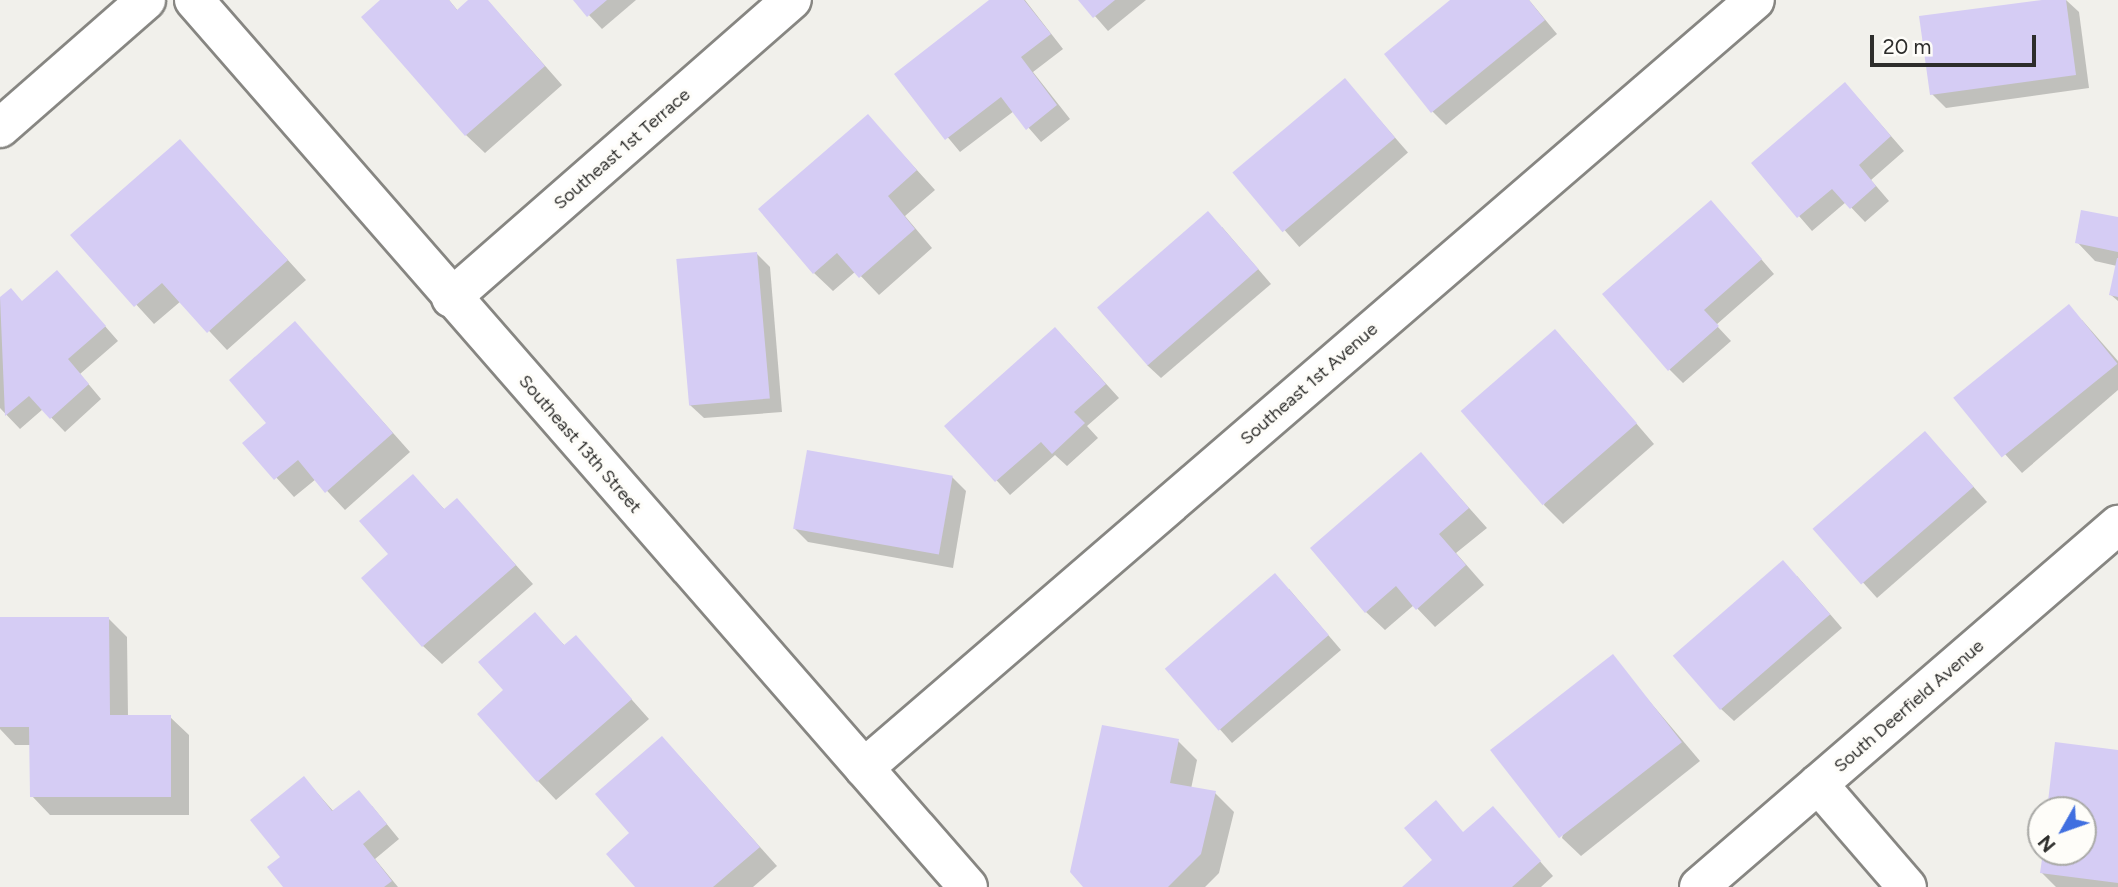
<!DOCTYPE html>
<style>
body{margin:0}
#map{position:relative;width:2118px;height:887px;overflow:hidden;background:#f1f0eb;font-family:Figtree,sans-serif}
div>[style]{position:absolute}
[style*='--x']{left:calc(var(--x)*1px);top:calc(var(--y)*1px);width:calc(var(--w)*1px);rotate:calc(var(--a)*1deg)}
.shadow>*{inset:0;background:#0003;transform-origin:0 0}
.building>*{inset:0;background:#d5ccf4;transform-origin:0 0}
.roads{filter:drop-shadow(2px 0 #878682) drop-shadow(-2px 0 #878682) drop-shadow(0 2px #878682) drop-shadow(0 -2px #878682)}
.minor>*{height:38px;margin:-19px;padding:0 19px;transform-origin:19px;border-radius:19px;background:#fff}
span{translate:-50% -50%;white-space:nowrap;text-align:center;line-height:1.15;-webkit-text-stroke:6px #fefdf9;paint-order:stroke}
.street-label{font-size:18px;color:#2d2d2b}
.north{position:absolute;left:2027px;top:796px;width:70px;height:70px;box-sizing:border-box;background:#fefdf9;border:2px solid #aaaaa7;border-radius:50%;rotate:230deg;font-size:19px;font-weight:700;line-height:28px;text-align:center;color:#2d2d2b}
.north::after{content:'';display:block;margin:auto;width:24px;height:32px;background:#406fe0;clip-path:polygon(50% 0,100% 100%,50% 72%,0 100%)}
.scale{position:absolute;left:1870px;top:35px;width:166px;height:32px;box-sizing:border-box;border:4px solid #2d2d2b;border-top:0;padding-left:9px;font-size:21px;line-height:24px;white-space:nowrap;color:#2d2d2b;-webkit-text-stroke:5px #fefdf9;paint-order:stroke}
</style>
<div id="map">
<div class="shadow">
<div style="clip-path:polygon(383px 0,449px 0,458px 11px,471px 0,487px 0,562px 85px,485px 153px,466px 135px)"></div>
<div style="clip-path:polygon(575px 0,636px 0,602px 29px)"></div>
<div style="clip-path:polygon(992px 0,1025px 0,1063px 49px,1033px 72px,1070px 119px,1041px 142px,1014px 111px,960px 152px,896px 75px)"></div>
<div style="clip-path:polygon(1081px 0,1146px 0,1108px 31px)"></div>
<div style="clip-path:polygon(1453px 0,1529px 0,1557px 34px,1446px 125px,1432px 111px)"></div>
<div style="clip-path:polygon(2055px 0,2066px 0,2079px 12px,2089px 88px,1946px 108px,1932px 94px)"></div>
<div style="left:1345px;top:80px;width:96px;height:144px;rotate:49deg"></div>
<div style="clip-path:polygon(1858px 98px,1904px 151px,1871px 180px,1889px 201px,1865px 222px,1846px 202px,1812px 231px,1753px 163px)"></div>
<div style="clip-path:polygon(868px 116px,935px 190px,905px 216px,932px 248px,879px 295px,856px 271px,833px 291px,814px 273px)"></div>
<div style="clip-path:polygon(180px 141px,306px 280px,227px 350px,181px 301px,154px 324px,73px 235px)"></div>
<div style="clip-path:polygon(1724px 216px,1774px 274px,1716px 325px,1731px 341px,1683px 383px,1669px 369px)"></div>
<div style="clip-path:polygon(2118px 219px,2118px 301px,2111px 295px,2117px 266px,2095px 261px,2077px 242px)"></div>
<div style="clip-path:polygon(1222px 227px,1271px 284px,1161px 378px,1147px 365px)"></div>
<div style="clip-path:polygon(756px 253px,770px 267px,782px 412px,704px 418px,690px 405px)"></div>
<div style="clip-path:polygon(70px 286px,118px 341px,80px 374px,101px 399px,65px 432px,43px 409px,20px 429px,0 408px,0 299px,10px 290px,23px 303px)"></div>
<div style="clip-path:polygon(2082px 320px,2118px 361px,2118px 390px,2022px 473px,1959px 403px)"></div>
<div style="clip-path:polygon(295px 323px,410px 452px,345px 510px,316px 479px,294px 497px,245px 443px,269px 423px)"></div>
<div style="clip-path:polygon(1069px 343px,1119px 398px,1087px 426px,1098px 438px,1067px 466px,1055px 455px,1010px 495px,947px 426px)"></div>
<div style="clip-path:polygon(1573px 350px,1654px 444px,1563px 524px,1544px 505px)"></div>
<div style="clip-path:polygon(1938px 447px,1987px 502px,1877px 598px,1815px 529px)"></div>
<div style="clip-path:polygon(1421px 454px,1487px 528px,1456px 553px,1484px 585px,1435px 627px,1414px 605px,1385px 630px,1366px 612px)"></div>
<div style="clip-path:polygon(413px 476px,445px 510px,457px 500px,533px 584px,442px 664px,423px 646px,391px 554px)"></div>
<div style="clip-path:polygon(952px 477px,966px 491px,953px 568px,808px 542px,795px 529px)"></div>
<div style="clip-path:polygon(1797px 576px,1842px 628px,1734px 721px,1720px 708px)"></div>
<div style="clip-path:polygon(1289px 589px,1341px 650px,1232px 743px,1167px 669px)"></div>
<div style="clip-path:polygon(535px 614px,565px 646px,576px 637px,649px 719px,556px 800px,538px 781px,505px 690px)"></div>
<div style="clip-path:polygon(108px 618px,127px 637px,128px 717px,170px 717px,189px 735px,189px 815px,50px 815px,32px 796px,31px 745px,15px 745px,0 729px,0 619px)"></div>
<div style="clip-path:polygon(1612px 657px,1700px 761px,1581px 856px,1562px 838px)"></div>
<div style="clip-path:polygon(1178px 741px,1197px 760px,1191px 789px,1215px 793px,1234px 812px,1219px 873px,1205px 887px,1085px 887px)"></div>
<div style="clip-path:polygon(2118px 752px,2118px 887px,2056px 887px,2042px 873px,2044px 852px,2083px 852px,2083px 810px,2049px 810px)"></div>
<div style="clip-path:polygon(680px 757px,777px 866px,753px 887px,638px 887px,631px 833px)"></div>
<div style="clip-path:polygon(304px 778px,334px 812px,372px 806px,399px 839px,375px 859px,398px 887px,286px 887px,283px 857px)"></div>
<div style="clip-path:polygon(1493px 808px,1553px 876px,1541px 887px,1404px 887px)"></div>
</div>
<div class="building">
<div style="clip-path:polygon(380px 0,449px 0,457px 10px,468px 0,488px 0,545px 66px,465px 136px,361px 17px)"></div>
<div style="clip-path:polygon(573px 0,607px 0,587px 17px)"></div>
<div style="clip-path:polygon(989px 0,1024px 0,1051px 34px,1021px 57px,1057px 105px,1026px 130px,1001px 97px,945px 140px,894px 74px)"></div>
<div style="clip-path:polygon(1078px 0,1115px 0,1093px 18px)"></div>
<div style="clip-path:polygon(1450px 0,1529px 0,1545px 20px,1431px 113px,1384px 54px)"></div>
<div style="clip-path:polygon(2042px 0,2066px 0,2076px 75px,1930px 95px,1919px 16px)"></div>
<div style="left:1345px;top:78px;width:78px;height:147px;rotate:50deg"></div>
<div style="clip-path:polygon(1845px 82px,1891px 136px,1859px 165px,1876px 186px,1850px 209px,1832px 189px,1797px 218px,1751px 163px)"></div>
<div style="clip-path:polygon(868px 114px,917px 170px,888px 196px,915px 229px,859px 278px,837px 253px,813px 274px,758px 209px)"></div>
<div style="clip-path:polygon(180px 139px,288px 260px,207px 333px,162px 283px,134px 307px,70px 235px)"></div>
<div style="clip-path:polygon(1711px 200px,1762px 259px,1704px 310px,1719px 326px,1668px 371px,1602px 294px)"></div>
<div style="clip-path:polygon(2081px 210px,2118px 217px,2118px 252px,2075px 243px)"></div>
<div style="left:1208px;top:211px;width:77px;height:147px;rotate:49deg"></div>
<div style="left:757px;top:252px;width:147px;height:81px;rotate:85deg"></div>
<div style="clip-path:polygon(2117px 258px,2118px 258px,2118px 297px,2109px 295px)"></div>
<div style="clip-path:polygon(57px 270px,106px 326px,68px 359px,89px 384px,50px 419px,29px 396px,5px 416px,0 297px,11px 288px,22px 301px)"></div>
<div style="left:2069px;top:304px;width:77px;height:149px;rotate:51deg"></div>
<div style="clip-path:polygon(295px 321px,393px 433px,325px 493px,298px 460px,274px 480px,242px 443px,266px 423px,229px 380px)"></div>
<div style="clip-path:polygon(1055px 327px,1106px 384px,1074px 412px,1085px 423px,1052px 454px,1041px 442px,995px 482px,944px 426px)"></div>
<div style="left:1555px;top:329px;width:125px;height:125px;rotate:49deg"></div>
<div style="left:1925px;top:431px;width:74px;height:149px;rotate:49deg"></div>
<div style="left:807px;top:450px;width:148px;height:80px;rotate:10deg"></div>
<div style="clip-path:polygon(1421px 452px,1469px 508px,1439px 534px,1466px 565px,1416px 610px,1396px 586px,1365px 613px,1310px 548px)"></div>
<div style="clip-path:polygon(413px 474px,444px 509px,457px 498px,516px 565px,422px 647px,361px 578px,388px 554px,359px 521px)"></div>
<div style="left:1783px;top:560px;width:72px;height:146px;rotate:49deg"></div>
<div style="left:1275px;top:573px;width:82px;height:146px;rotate:49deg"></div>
<div style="clip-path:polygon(535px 612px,564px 645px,576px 635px,632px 699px,537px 782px,477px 714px,503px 690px,478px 662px)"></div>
<div style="clip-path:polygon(0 617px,109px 617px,110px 715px,171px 715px,171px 797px,30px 797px,29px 727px,0 727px)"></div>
<div style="left:1613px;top:654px;width:112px;height:156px;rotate:52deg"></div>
<div style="clip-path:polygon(1102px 725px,1179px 739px,1170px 783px,1216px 791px,1201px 854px,1168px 887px,1083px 887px,1070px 872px)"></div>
<div style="clip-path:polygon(662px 736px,760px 847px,713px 887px,635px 887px,606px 854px,629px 833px,595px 794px)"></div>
<div style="clip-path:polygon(2055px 742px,2118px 750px,2118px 883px,2040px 873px,2043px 852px,2083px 852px,2083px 810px,2047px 810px)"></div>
<div style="clip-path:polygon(304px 776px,332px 811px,359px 790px,387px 824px,363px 844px,392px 881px,384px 887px,283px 887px,267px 867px,280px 857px,250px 820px)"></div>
<div style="clip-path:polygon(1436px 800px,1463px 832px,1493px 806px,1541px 861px,1512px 887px,1402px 887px,1432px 860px,1404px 828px)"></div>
</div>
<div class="roads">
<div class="minor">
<div style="--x:194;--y:0;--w:1177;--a:48.89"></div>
<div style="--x:0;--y:128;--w:194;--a:-41.2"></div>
<div style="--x:451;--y:298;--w:453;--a:-41.2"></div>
<div style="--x:864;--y:768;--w:1176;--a:-40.76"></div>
<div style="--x:1818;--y:784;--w:136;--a:49.2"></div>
<div style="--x:1699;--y:887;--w:554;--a:-40.83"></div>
</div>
</div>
<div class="street-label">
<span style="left:622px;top:149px;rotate:-41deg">Southeast 1st Terrace</span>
<span style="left:1309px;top:384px;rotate:-41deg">Southeast 1st Avenue</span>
<span style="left:580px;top:444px;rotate:49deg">Southeast 13th Street</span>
<span style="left:1909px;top:706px;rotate:-41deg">South Deerfield Avenue</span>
</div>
<div class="north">N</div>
<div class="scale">20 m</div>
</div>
